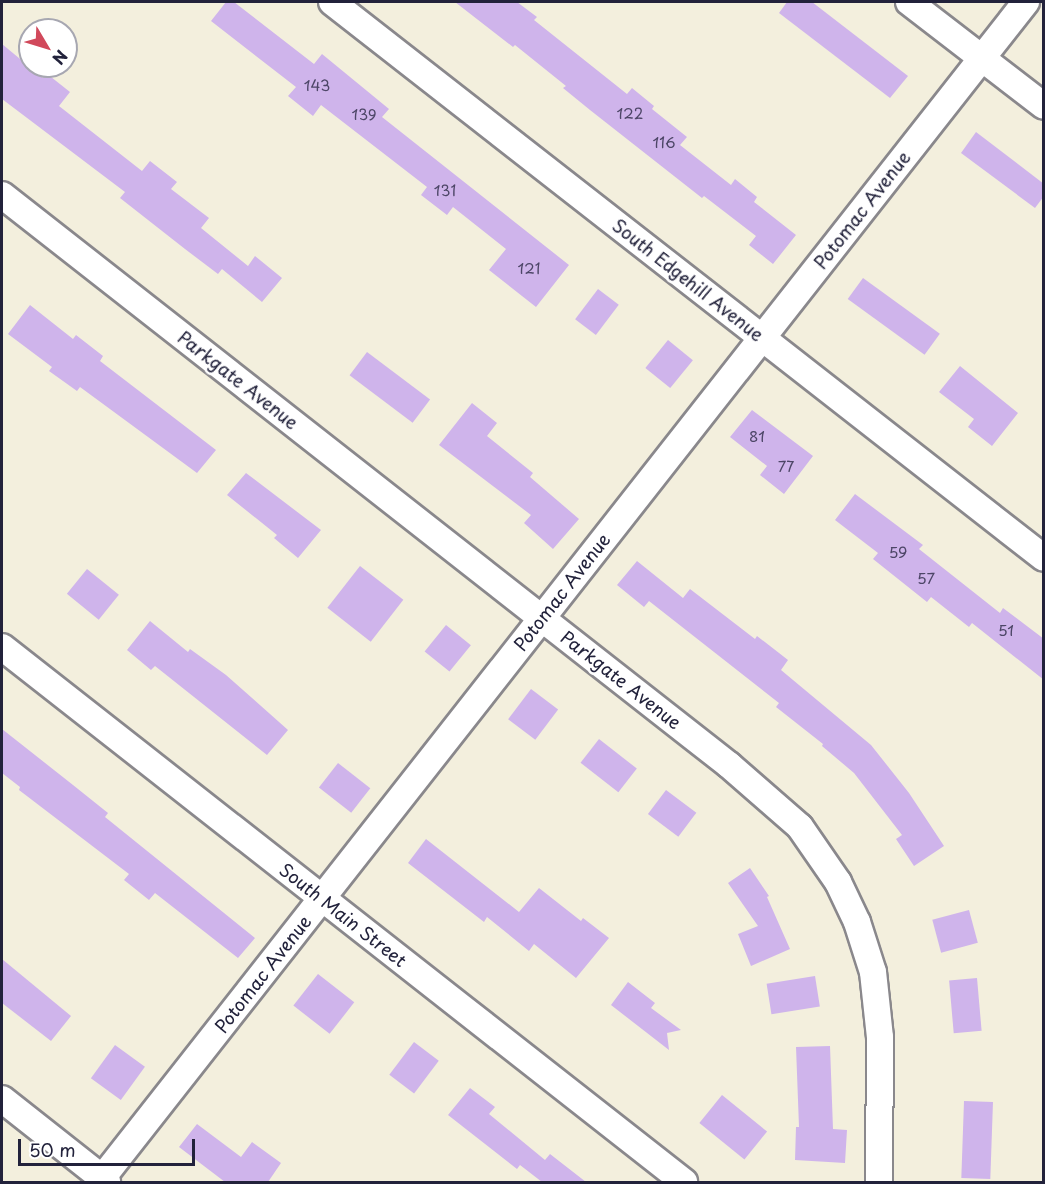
<!DOCTYPE html>
<style>
body{margin:0}
#map{position:relative;width:1045px;height:1184px;overflow:hidden;background:#f3efdd;font-family:"Playpen Sans",sans-serif}
div>[style]{position:absolute}
[style*='--x']{left:calc(var(--x)*1px);top:calc(var(--y)*1px);width:calc(var(--w)*1px);rotate:calc(var(--a)*1deg)}
.building>*{inset:0;background:#cfb4eb;transform-origin:0 0}
.roads{filter:drop-shadow(2px 0 #8a888c) drop-shadow(-2px 0 #8a888c) drop-shadow(0 2px #8a888c) drop-shadow(0 -2px #8a888c)}
.minor>*{height:26px;margin:-13px;padding:0 13px;transform-origin:13px;border-radius:13px;background:#fff}
span{translate:-50% -50%;white-space:nowrap;text-align:center;line-height:1.15;-webkit-text-stroke:5px #fff;paint-order:stroke}
.number-label{font-size:15px;color:#4d4667}
.number-label span{-webkit-text-stroke-width:0}
.street-label{font-size:18px;color:#22223b}
.frame{position:absolute;inset:0;border:3px solid #22223b;pointer-events:none}
.north{position:absolute;left:18px;top:18px;width:60px;height:60px;box-sizing:border-box;background:#fff;border:2px solid #a7a7b1;border-radius:50%;rotate:128deg;font-size:16px;font-weight:700;line-height:24px;text-align:center;color:#22223b}
.north::after{content:'';display:block;margin:auto;width:21px;height:27px;background:#d1495b;clip-path:polygon(50% 0,100% 100%,50% 72%,0 100%)}
.scale{position:absolute;left:18px;top:1139px;width:177px;height:27px;box-sizing:border-box;border:3px solid #22223b;border-top:0;padding-left:8px;font-size:18px;line-height:21px;white-space:nowrap;color:#22223b;-webkit-text-stroke:4px #fff;paint-order:stroke}
</style>
<div id="map">
<div class="building">
<div style="clip-path:polygon(226px 2px,234px 2px,314px 64px,322px 54px,389px 109px,382px 117px,569px 265px,536px 307px,489px 270px,506px 249px,453px 207px,447px 215px,421px 195px,427px 187px,321px 105px,313px 116px,288px 96px,296px 87px,211px 21px)"></div>
<div style="clip-path:polygon(455px 2px,517px 2px,537px 17px,534px 20px,627px 94px,632px 88px,654px 106px,652px 109px,687px 137px,680px 145px,731px 185px,735px 179px,757px 197px,754px 202px,796px 235px,773px 264px,749px 245px,756px 236px,704px 196px,702px 198px,590px 110px,563px 88px,566px 86px,515px 45px,513px 47px)"></div>
<div style="clip-path:polygon(787px 2px,812px 2px,908px 76px,890px 98px,779px 13px)"></div>
<div style="clip-path:polygon(2px 44px,43px 78px,46px 73px,70px 92px,59px 106px,142px 171px,150px 161px,177px 182px,171px 189px,209px 218px,201px 228px,248px 266px,255px 256px,282px 278px,262px 302px,222px 269px,218px 274px,185px 249px,120px 198px,125px 192px,2px 99px)"></div>
<div style="clip-path:polygon(976px 132px,1044px 184px,1044px 196px,1035px 208px,961px 153px)"></div>
<div style="left:863px;top:278px;width:95px;height:26px;rotate:36deg"></div>
<div style="left:598px;top:289px;width:26px;height:38px;rotate:37deg"></div>
<div style="clip-path:polygon(30px 305px,73px 339px,76px 335px,103px 356px,100px 361px,216px 450px,197px 473px,80px 387px,77px 391px,49px 371px,52px 367px,8px 334px)"></div>
<div style="left:668px;top:340px;width:32px;height:36px;rotate:39deg"></div>
<div style="left:367px;top:352px;width:79px;height:29px;rotate:37deg"></div>
<div style="clip-path:polygon(960px 366px,1018px 413px,992px 446px,968px 427px,974px 419px,939px 392px)"></div>
<div style="clip-path:polygon(472px 403px,497px 423px,487px 436px,533px 473px,530px 477px,579px 519px,553px 549px,524px 523px,531px 515px,439px 445px)"></div>
<div style="clip-path:polygon(752px 410px,813px 456px,784px 494px,760px 475px,767px 466px,730px 437px)"></div>
<div style="clip-path:polygon(246px 473px,321px 530px,298px 558px,274px 538px,277px 535px,227px 495px)"></div>
<div style="clip-path:polygon(855px 494px,923px 545px,919px 549px,1000px 613px,1003px 608px,1044px 639px,1044px 680px,972px 623px,969px 627px,931px 597px,927px 602px,873px 559px,878px 553px,835px 520px)"></div>
<div style="clip-path:polygon(637px 561px,683px 598px,690px 589px,755px 639px,757px 636px,788px 660px,781px 670px,871px 745px,909px 793px,944px 846px,914px 866px,896px 839px,902px 835px,854px 773px,822px 746px,823px 744px,776px 707px,779px 703px,649px 601px,644px 607px,617px 585px)"></div>
<div style="left:360px;top:566px;width:55px;height:53px;rotate:38deg"></div>
<div style="left:87px;top:569px;width:41px;height:32px;rotate:39deg"></div>
<div style="clip-path:polygon(150px 621px,188px 652px,190px 649px,226px 675px,288px 730px,267px 755px,155px 666px,151px 670px,127px 650px)"></div>
<div style="left:446px;top:625px;width:32px;height:34px;rotate:39deg"></div>
<div style="left:531px;top:689px;width:34px;height:38px;rotate:37deg"></div>
<div style="clip-path:polygon(2px 729px,73px 785px,108px 813px,105px 817px,255px 938px,238px 958px,155px 893px,149px 900px,124px 880px,129px 874px,19px 790px,20px 787px,2px 773px)"></div>
<div style="left:599px;top:739px;width:48px;height:30px;rotate:38deg"></div>
<div style="left:338px;top:763px;width:41px;height:31px;rotate:38deg"></div>
<div style="left:666px;top:790px;width:38px;height:30px;rotate:37deg"></div>
<div style="clip-path:polygon(426px 839px,519px 912px,539px 888px,581px 921px,583px 918px,609px 938px,576px 978px,534px 944px,529px 951px,487px 917px,484px 922px,408px 863px)"></div>
<div style="clip-path:polygon(750px 868px,769px 896px,767px 897px,790px 949px,751px 966px,738px 934px,758px 926px,728px 883px)"></div>
<div style="left:969px;top:910px;width:34px;height:38px;rotate:75deg"></div>
<div style="clip-path:polygon(2px 959px,71px 1016px,51px 1041px,2px 1003px)"></div>
<div style="left:318px;top:974px;width:46px;height:40px;rotate:38deg"></div>
<div style="left:815px;top:976px;width:31px;height:49px;rotate:81deg"></div>
<div style="left:977px;top:978px;width:53px;height:28px;rotate:85deg"></div>
<div style="clip-path:polygon(628px 982px,655px 1003px,651px 1008px,681px 1030px,667px 1033px,669px 1050px,611px 1005px)"></div>
<div style="left:414px;top:1042px;width:31px;height:41px;rotate:37deg"></div>
<div style="left:115px;top:1045px;width:37px;height:41px;rotate:36deg"></div>
<div style="clip-path:polygon(830px 1046px,833px 1129px,847px 1130px,845px 1163px,795px 1160px,796px 1127px,799px 1127px,796px 1047px)"></div>
<div style="clip-path:polygon(470px 1088px,495px 1107px,489px 1114px,545px 1160px,550px 1154px,586px 1182px,542px 1182px,520px 1165px,517px 1169px,448px 1115px)"></div>
<div style="left:722px;top:1095px;width:58px;height:36px;rotate:39deg"></div>
<div style="left:964px;top:1101px;width:29px;height:77px;rotate:2deg"></div>
<div style="clip-path:polygon(197px 1124px,241px 1157px,252px 1142px,281px 1163px,268px 1182px,225px 1182px,179px 1147px)"></div>
</div>
<div class="roads">
<div class="minor">
<div style="--x:332;--y:2;--w:903;--a:37.99"></div>
<div style="--x:909;--y:2;--w:170;--a:37.6"></div>
<div style="--x:2;--y:195;--w:924;--a:38.1"></div>
<div style="--x:729;--y:765;--w:94;--a:41.1"></div>
<div style="--x:800;--y:827;--w:67;--a:55.4"></div>
<div style="--x:838;--y:882;--w:44;--a:64.6"></div>
<div style="--x:857;--y:922;--w:52;--a:72.3"></div>
<div style="--x:873;--y:972;--w:65;--a:83.9"></div>
<div style="--x:880;--y:1037;--w:145;--a:90.4"></div>
<div style="--x:2;--y:647;--w:867;--a:38.11"></div>
<div style="--x:2;--y:1099;--w:134;--a:38.3"></div>
<div style="--x:99;--y:1182;--w:1501;--a:-51.85"></div>
</div>
</div>
<div class="number-label">
<span style="left:317px;top:85px">143</span>
<span style="left:630px;top:113px">122</span>
<span style="left:364px;top:114px">139</span>
<span style="left:664px;top:142px">116</span>
<span style="left:445px;top:190px">131</span>
<span style="left:529px;top:268px">121</span>
<span style="left:757px;top:436px">81</span>
<span style="left:786px;top:466px">77</span>
<span style="left:898px;top:552px">59</span>
<span style="left:926px;top:578px">57</span>
<span style="left:1006px;top:630px">51</span>
</div>
<div class="street-label">
<span style="left:862px;top:210px;rotate:-52deg">Potomac Avenue</span>
<span style="left:688px;top:280px;rotate:38deg">South Edgehill Avenue</span>
<span style="left:238px;top:380px;rotate:38deg">Parkgate Avenue</span>
<span style="left:562px;top:592px;rotate:-52deg">Potomac Avenue</span>
<span style="left:621px;top:680px;rotate:38deg">Parkgate Avenue</span>
<span style="left:343px;top:915px;rotate:38deg">South Main Street</span>
<span style="left:263px;top:974px;rotate:-52deg">Potomac Avenue</span>
</div>
<div class="frame"></div>
<div class="north">N</div>
<div class="scale">50 m</div>
</div>
